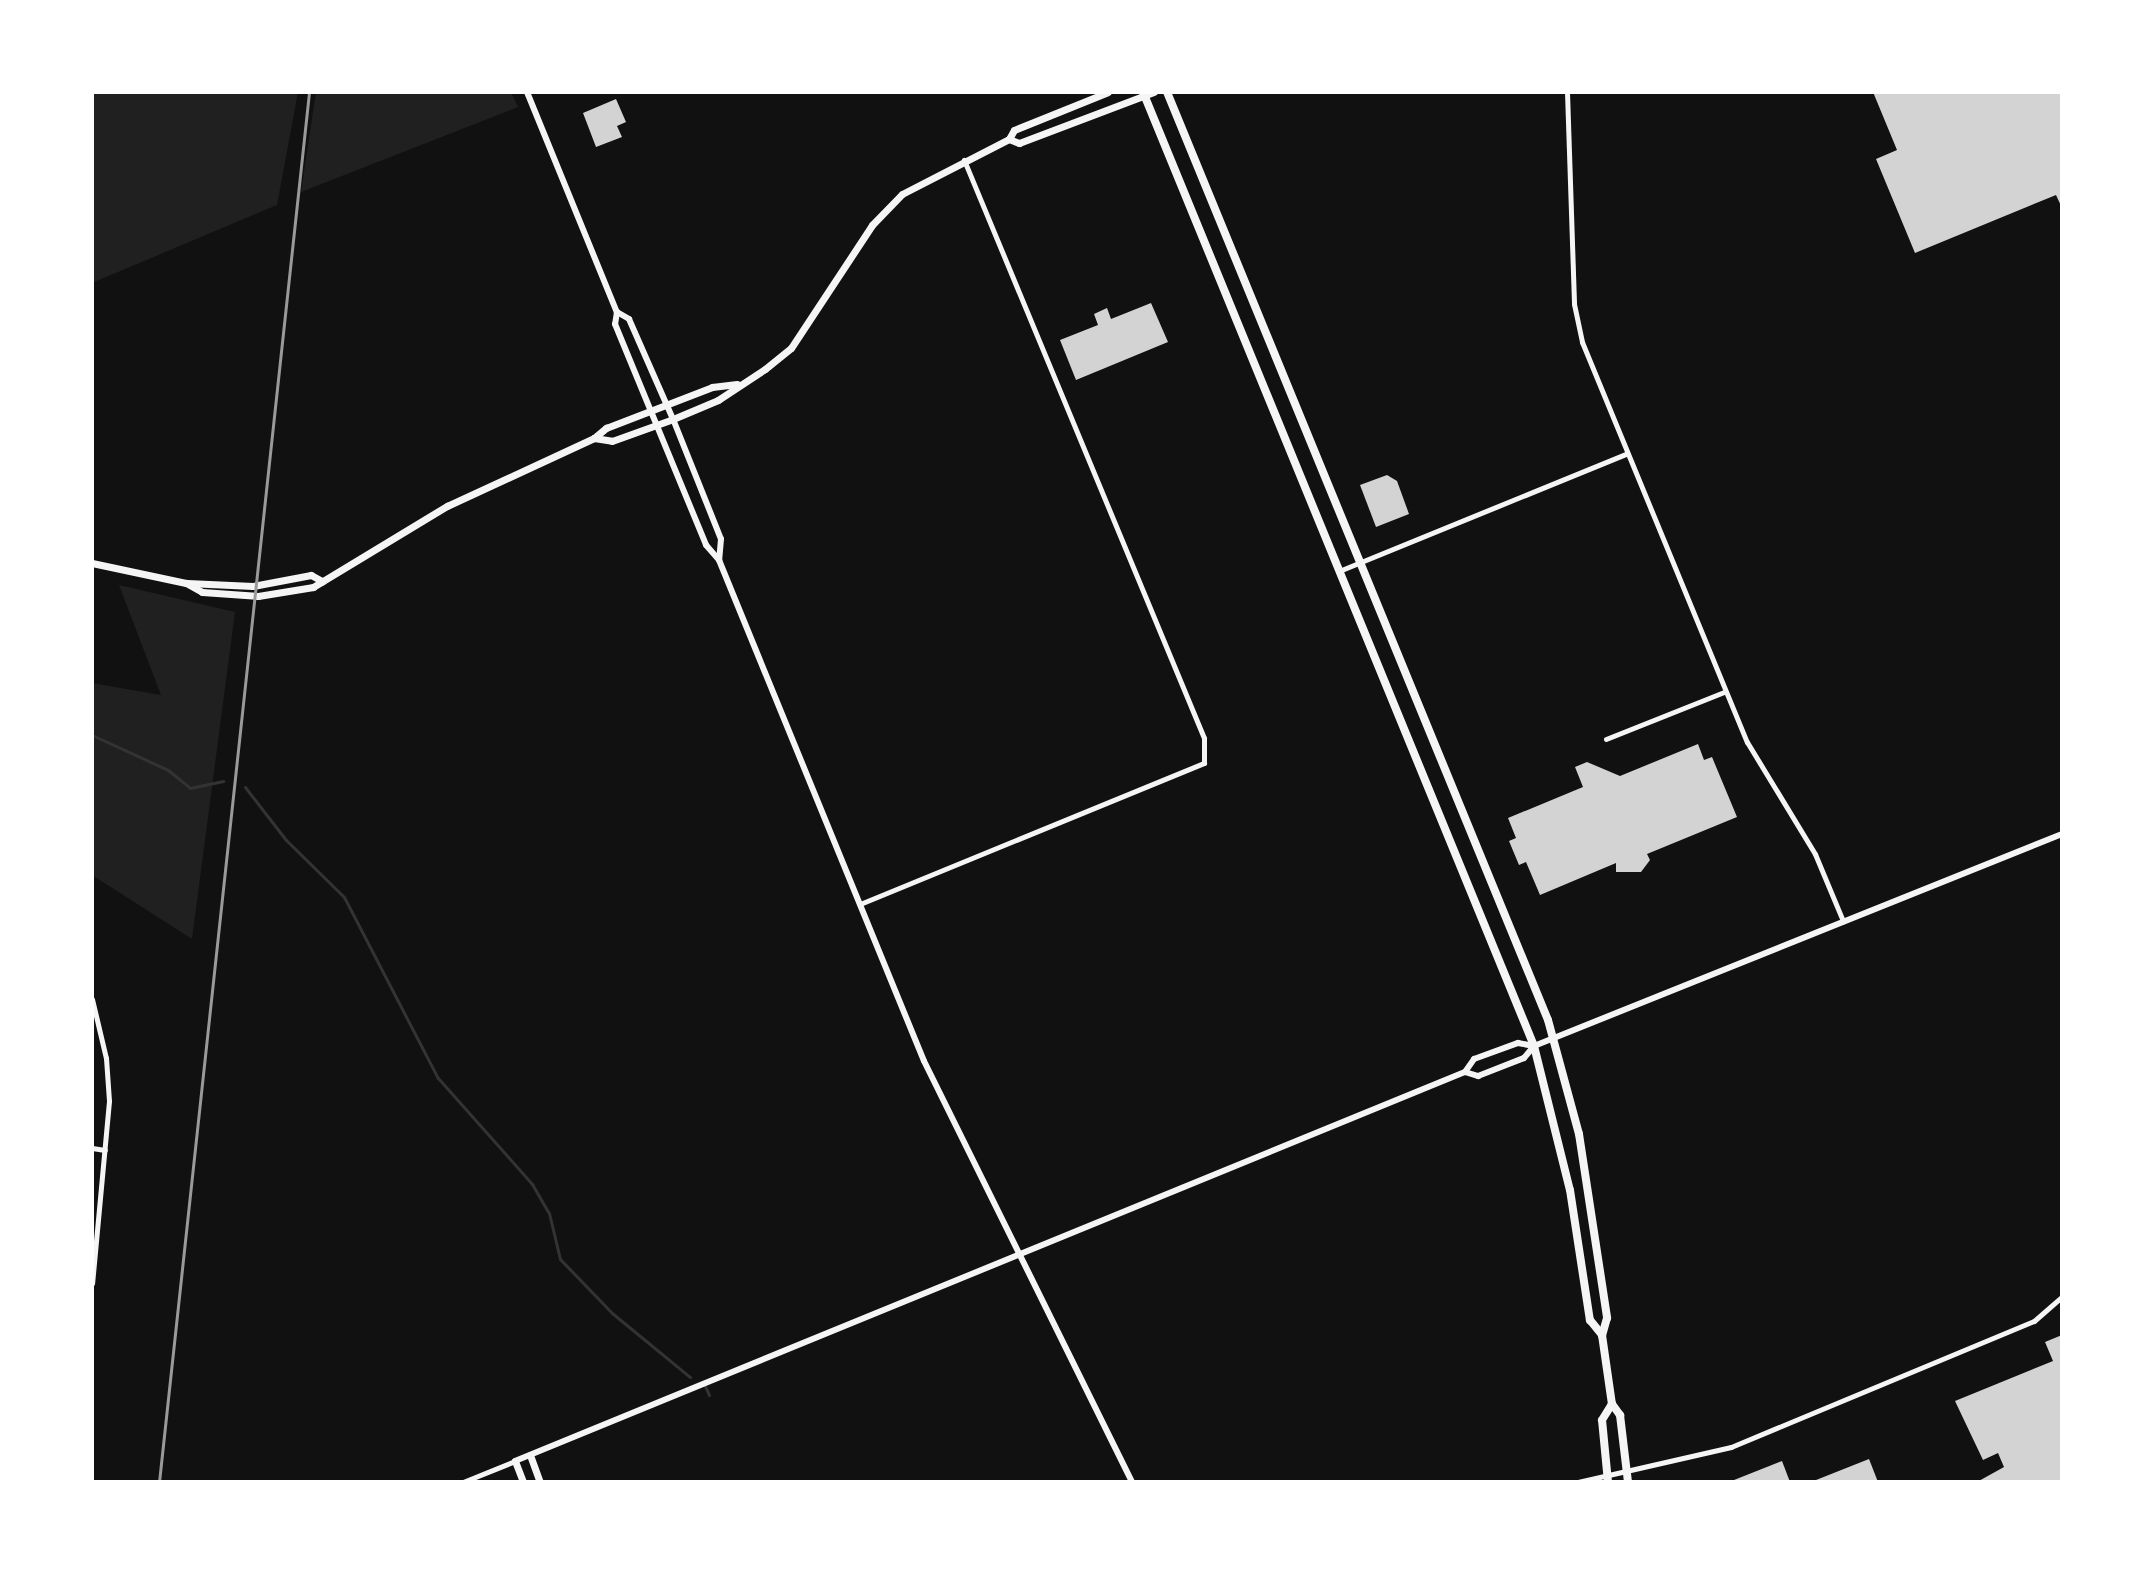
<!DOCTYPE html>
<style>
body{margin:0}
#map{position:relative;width:2154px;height:1574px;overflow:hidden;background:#111;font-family:Rubik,sans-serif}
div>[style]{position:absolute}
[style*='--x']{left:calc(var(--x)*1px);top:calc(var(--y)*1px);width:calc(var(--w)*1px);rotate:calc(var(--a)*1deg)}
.green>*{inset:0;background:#202020}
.stream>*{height:3px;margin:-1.5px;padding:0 1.5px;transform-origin:1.5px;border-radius:1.5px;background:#333}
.building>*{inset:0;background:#d3d3d3}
.minor>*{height:5px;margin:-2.5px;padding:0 2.5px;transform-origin:2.5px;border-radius:2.5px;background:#f5f5f5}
.tertiary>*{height:6px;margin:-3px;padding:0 3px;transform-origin:3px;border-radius:3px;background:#f5f5f5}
.secondary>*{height:7px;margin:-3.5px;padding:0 3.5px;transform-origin:3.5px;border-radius:3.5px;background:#f5f5f5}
.primary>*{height:8px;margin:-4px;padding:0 4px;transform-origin:4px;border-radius:4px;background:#f5f5f5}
.rail>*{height:3px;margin:-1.5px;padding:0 1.5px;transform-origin:1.5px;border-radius:1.5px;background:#9a9a9a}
span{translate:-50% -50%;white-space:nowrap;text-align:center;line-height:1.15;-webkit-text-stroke:8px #fff;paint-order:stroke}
.frame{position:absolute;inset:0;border:94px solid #fff;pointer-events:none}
</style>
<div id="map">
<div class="green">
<div style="clip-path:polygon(92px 92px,298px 92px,277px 205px,92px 283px)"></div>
<div style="clip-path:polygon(316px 92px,511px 92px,518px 107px,301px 192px)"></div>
<div style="clip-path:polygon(119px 585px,235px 612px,192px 939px,92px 875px,92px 683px,161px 695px)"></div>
</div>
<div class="stream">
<div style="--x:92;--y:735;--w:84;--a:24.7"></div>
<div style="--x:168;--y:770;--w:28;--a:39"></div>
<div style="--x:190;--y:788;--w:34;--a:-12"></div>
<div style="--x:245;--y:787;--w:67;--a:52.3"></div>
<div style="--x:286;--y:840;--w:81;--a:44.5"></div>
<div style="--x:344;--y:897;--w:204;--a:62.6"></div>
<div style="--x:438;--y:1078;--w:142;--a:48.4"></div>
<div style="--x:532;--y:1184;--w:34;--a:60"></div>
<div style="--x:549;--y:1213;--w:47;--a:76.6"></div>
<div style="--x:560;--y:1259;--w:75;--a:46.1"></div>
<div style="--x:612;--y:1313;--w:101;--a:39.4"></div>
<div style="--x:705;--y:1386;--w:10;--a:66"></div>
</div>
<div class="building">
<div style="clip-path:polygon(1873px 92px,2062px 92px,2062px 208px,2056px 195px,1915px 253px,1876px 159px,1897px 150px)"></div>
<div style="clip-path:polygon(616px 99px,626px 122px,617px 126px,622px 137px,596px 147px,583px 113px)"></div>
<div style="clip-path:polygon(1151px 303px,1168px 342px,1076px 380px,1060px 340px,1098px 325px,1094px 314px,1107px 308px,1111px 319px)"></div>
<div style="clip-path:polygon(1387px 475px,1397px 481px,1409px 514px,1376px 527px,1360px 485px)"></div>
<div style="clip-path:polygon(1698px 744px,1704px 760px,1712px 757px,1737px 817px,1647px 854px,1650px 860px,1641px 872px,1616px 872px,1616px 863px,1540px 895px,1526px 862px,1519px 865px,1509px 841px,1516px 838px,1508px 818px,1583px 787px,1575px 767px,1587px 762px,1620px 776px)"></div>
<div style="clip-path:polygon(2062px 1335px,2062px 1482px,1977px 1482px,2004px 1467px,1998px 1453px,1983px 1460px,1955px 1401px,2053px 1361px,2045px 1342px)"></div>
<div style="clip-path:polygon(1869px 1459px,1878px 1482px,1811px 1482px)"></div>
<div style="clip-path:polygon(1782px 1461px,1790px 1482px,1729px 1482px)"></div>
</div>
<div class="minor">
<div style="--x:1567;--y:92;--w:212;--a:88.1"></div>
<div style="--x:1574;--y:304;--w:39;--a:78"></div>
<div style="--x:1582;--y:342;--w:433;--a:67.6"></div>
<div style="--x:1747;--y:742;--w:131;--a:58.7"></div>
<div style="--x:1815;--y:854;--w:73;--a:67.3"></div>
<div style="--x:1339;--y:571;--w:310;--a:-22.2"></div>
<div style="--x:1606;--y:739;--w:127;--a:-21.7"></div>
<div style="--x:860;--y:904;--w:372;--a:-22.3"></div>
<div style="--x:1204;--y:763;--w:25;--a:-90"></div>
<div style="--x:1204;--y:738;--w:626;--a:-112.55"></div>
<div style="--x:92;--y:999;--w:61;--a:76.7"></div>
<div style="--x:106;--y:1058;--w:43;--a:86"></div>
<div style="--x:109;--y:1101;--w:183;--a:95.3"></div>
<div style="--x:92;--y:1148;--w:13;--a:9"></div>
<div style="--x:463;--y:1482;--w:56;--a:-22"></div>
<div style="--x:1578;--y:1482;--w:157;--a:-12.9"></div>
<div style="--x:1731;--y:1447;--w:328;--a:-22.6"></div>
<div style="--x:2034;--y:1321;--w:37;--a:-41"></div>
</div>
<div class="tertiary">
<div style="--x:527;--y:92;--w:238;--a:67.8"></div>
<div style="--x:617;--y:312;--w:12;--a:99"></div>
<div style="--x:615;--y:324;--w:239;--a:67.6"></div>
<div style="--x:706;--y:545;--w:20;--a:49"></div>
<div style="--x:719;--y:560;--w:541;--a:67.75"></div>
<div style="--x:924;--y:1061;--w:470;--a:63.7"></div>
<div style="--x:617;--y:312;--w:14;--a:30"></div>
<div style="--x:629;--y:319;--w:109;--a:66.3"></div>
<div style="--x:673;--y:419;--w:129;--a:68.2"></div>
<div style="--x:721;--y:539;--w:21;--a:95"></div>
<div style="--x:1465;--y:1072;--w:14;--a:17"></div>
<div style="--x:1478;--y:1076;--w:49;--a:-21.4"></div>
<div style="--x:1524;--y:1058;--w:16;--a:-50"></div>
<div style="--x:1534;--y:1046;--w:569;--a:-21.88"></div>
<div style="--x:515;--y:1461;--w:1027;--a:-22.27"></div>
<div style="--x:1465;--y:1072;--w:16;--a:-55"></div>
<div style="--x:1474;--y:1059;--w:47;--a:-20"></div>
<div style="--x:1518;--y:1043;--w:16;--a:11"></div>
</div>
<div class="secondary">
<div style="--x:1009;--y:139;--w:11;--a:22"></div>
<div style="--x:1019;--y:143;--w:144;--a:-20.7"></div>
<div style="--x:594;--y:438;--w:18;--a:9"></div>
<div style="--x:612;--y:441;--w:65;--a:-19.8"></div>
<div style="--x:673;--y:419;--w:49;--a:-22.9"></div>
<div style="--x:718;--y:400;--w:56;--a:-33.4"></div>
<div style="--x:765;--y:369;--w:33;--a:-39"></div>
<div style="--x:791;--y:348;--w:147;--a:-56.6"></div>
<div style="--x:872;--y:225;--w:43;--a:-45.9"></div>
<div style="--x:902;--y:194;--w:120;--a:-27.2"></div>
<div style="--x:1009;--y:139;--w:10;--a:-61"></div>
<div style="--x:1014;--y:130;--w:101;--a:-22"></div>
<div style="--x:92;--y:563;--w:96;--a:12"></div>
<div style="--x:186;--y:583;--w:18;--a:29"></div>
<div style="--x:202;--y:592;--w:56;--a:4.1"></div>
<div style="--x:258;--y:596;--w:56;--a:-9.3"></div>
<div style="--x:313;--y:587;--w:157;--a:-31.2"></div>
<div style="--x:447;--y:506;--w:162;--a:-24.8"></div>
<div style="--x:594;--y:438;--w:16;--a:-40"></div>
<div style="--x:606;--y:428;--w:114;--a:-21.1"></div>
<div style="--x:712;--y:387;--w:25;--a:-7"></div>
<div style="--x:187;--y:583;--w:66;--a:2.6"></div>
<div style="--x:253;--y:586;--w:59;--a:-10.7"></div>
<div style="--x:311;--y:575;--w:13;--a:29"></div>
<div style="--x:530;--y:1455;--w:29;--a:70"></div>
<div style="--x:515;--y:1461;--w:22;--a:69"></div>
</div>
<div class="primary">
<div style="--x:1143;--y:92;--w:1031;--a:67.71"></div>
<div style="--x:1534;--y:1046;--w:148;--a:76"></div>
<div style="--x:1570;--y:1190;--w:132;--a:81.3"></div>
<div style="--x:1590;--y:1320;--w:19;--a:51"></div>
<div style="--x:1167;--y:92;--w:1003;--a:67.68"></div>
<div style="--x:1548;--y:1020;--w:118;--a:74.8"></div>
<div style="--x:1579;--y:1134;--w:186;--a:81.3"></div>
<div style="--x:1607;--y:1318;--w:18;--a:106"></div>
<div style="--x:1602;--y:1335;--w:70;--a:81.8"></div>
<div style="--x:1612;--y:1404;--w:14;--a:54"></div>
<div style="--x:1620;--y:1415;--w:67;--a:83.2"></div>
<div style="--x:1608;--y:1482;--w:62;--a:-95.5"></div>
<div style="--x:1602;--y:1420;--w:19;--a:-58"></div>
</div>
<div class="rail">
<div style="--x:159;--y:1482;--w:1398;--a:-83.84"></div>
</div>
<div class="frame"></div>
</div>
